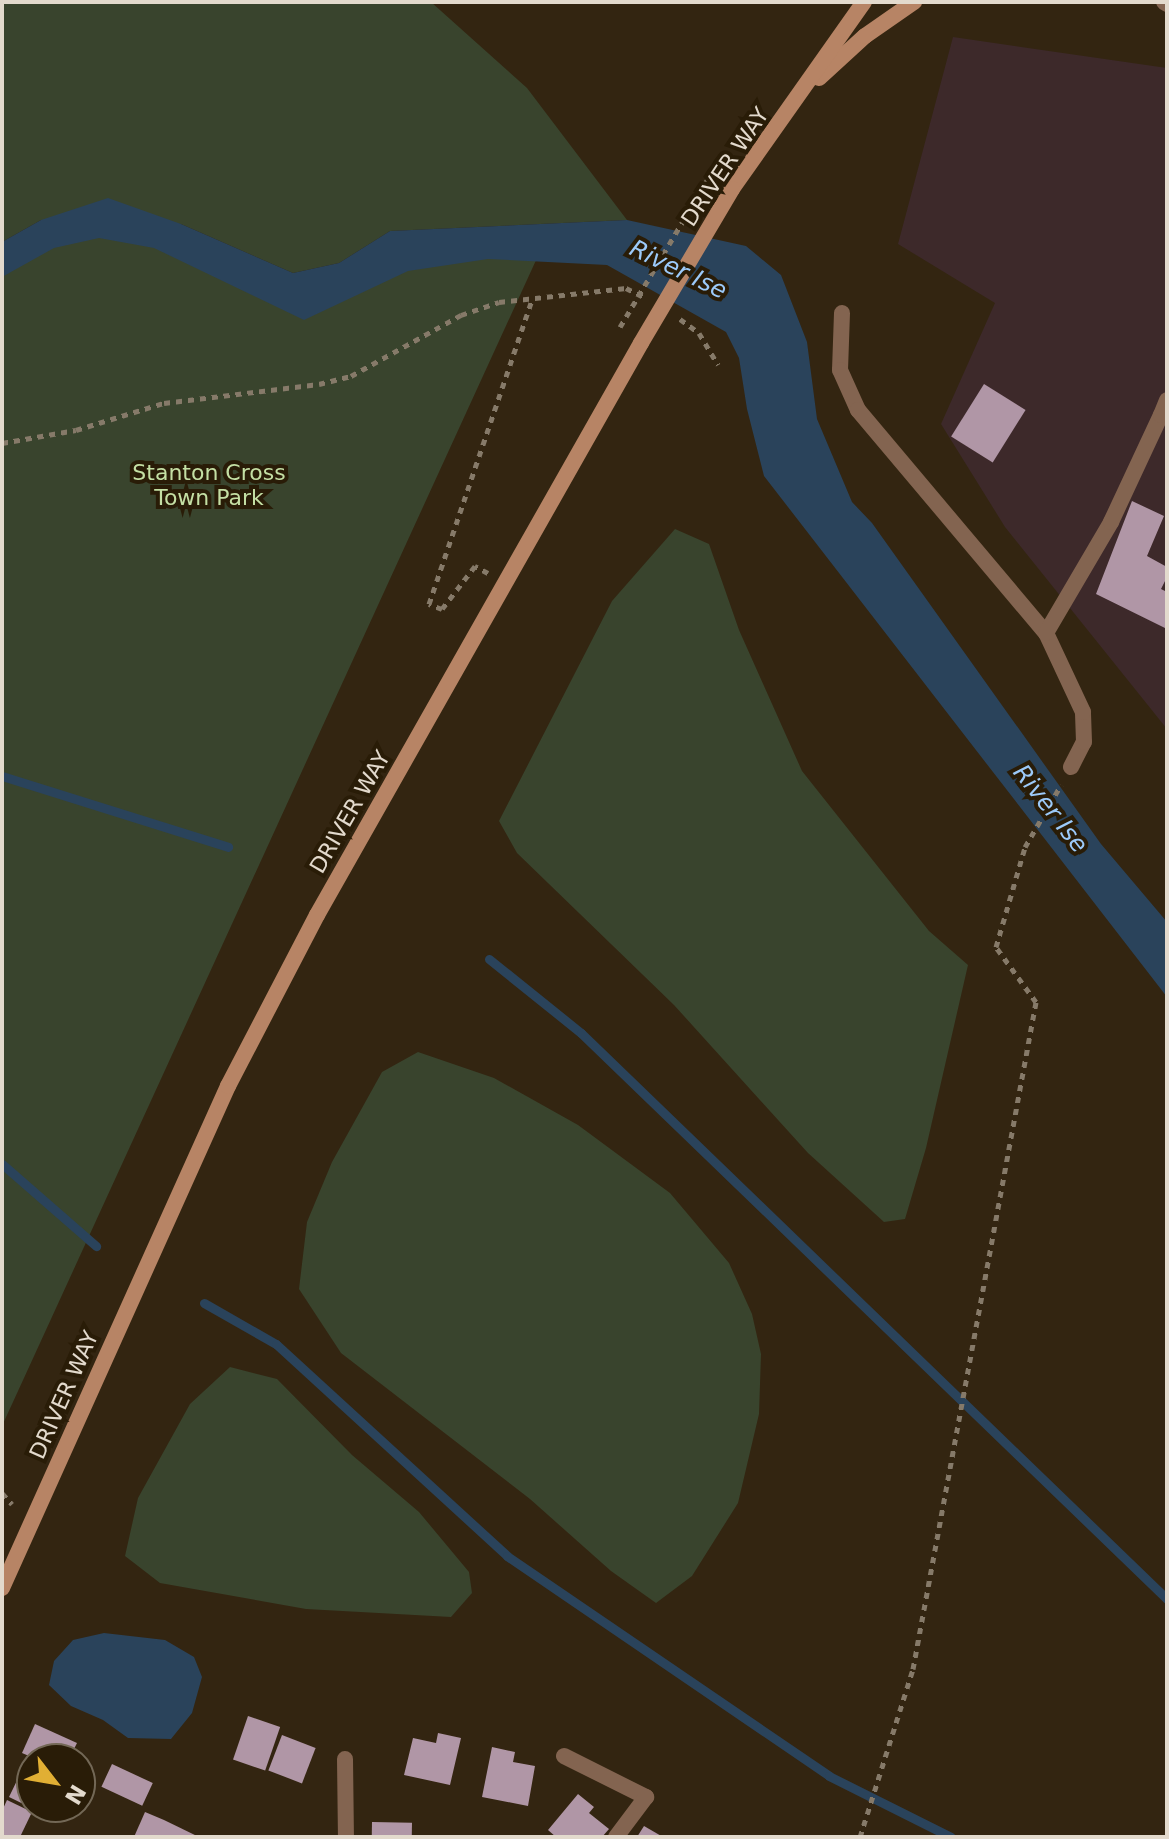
<!DOCTYPE html>
<style>
body{margin:0}
#map{position:relative;width:1169px;height:1839px;overflow:hidden;background:#332511;font-family:"DejaVu Sans",sans-serif}
div>[style]{position:absolute}
[style*='--x']{left:calc(var(--x)*1px);top:calc(var(--y)*1px);width:calc(var(--w)*1px);rotate:calc(var(--a)*1deg)}
.industrial>*{inset:0;background:#3d292a}
.green>*{inset:0;background:#39442d}
.water>*{inset:0;background:#2a435b}
.stream>*{height:9px;margin:-4.5px;padding:0 4.5px;transform-origin:4.5px;border-radius:4.5px;background:#2a435b}
.building>*{inset:0;background:#b096a6;transform-origin:0 0}
.path>*{height:5px;margin-top:-2.5px;transform-origin:0;background:repeating-linear-gradient(90deg,#867a69 0 6px,transparent 0 12px)}
.service>*{height:16px;margin:-8px;padding:0 8px;transform-origin:8px;border-radius:8px;background:#836450}
.minor>*{height:16px;margin:-8px;padding:0 8px;transform-origin:8px;border-radius:8px;background:#836450}
.tertiary>*{height:16px;margin:-8px;padding:0 8px;transform-origin:8px;border-radius:8px;background:#836450}
.secondary>*{height:16px;margin:-8px;padding:0 8px;transform-origin:8px;border-radius:8px;background:#b78465}
.path-bridge>*{height:5px;margin-top:-2.5px;transform-origin:0;background:repeating-linear-gradient(90deg,#867a69 0 6px,transparent 0 12px)}
.secondary-bridge>*{height:16px;margin:-8px;padding:0 8px;transform-origin:8px;border-radius:8px;background:#b78465}
span{translate:-50% -50%;white-space:nowrap;text-align:center;line-height:1.15;-webkit-text-stroke:8px #291c07;paint-order:stroke}
.street-label{font-size:22px;color:#e3dacd}
.park-label{font-size:22px;color:#c4dfa4}
.water-label{font-size:24px;color:#9ccaf9;font-style:italic}
.frame{position:absolute;inset:0;border:4px solid #e3dacd;pointer-events:none}
.north{position:absolute;left:16px;top:1743px;width:80px;height:80px;box-sizing:border-box;background:#291c07;border:2px solid #736856;border-radius:50%;rotate:121deg;font-size:22px;font-weight:700;line-height:32px;text-align:center;color:#e3dacd}
.north::after{content:'';display:block;margin:auto;width:28px;height:36px;background:#e1af34;clip-path:polygon(50% 0,100% 100%,50% 72%,0 100%)}
</style>
<div id="map">
<div class="industrial">
<div style="clip-path:polygon(953px 37px,1167px 68px,1167px 729px,1005px 527px,941px 424px,995px 303px,898px 244px)"></div>
</div>
<div class="green">
<div style="clip-path:polygon(2px 2px,431px 2px,527px 88px,627px 220px,390px 231px,339px 263px,293px 273px,181px 224px,41px 220px,2px 242px)"></div>
<div style="clip-path:polygon(111px 218px,299px 297px,419px 250px,543px 245px,2px 1426px,2px 260px)"></div>
<div style="clip-path:polygon(675px 529px,709px 544px,739px 630px,802px 771px,929px 931px,968px 965px,926px 1148px,905px 1219px,884px 1222px,808px 1153px,674px 1005px,517px 853px,499px 821px,612px 601px)"></div>
<div style="clip-path:polygon(418px 1052px,494px 1078px,578px 1125px,670px 1193px,729px 1263px,752px 1314px,761px 1354px,759px 1414px,738px 1503px,692px 1576px,656px 1603px,611px 1571px,530px 1499px,341px 1353px,299px 1289px,307px 1222px,332px 1162px,382px 1072px)"></div>
<div style="clip-path:polygon(230px 1367px,277px 1379px,352px 1455px,419px 1512px,469px 1572px,472px 1593px,451px 1617px,306px 1609px,160px 1583px,125px 1556px,138px 1498px,190px 1404px)"></div>
</div>
<div class="water">
<div style="clip-path:polygon(108px 198px,181px 224px,293px 273px,339px 263px,390px 231px,627px 220px,746px 246px,781px 275px,807px 342px,817px 419px,852px 502px,872px 523px,1101px 844px,1167px 922px,1167px 997px,764px 476px,747px 409px,739px 358px,726px 332px,607px 265px,488px 259px,408px 271px,304px 320px,154px 248px,99px 238px,54px 248px,2px 277px,2px 242px,41px 220px)"></div>
<div style="clip-path:polygon(104px 1633px,165px 1640px,194px 1657px,202px 1677px,192px 1713px,171px 1739px,128px 1738px,103px 1720px,71px 1706px,49px 1685px,54px 1661px,73px 1640px)"></div>
</div>
<div class="stream">
<div style="--x:2;--y:776;--w:237;--a:17.4"></div>
<div style="--x:489;--y:959;--w:118;--a:38.8"></div>
<div style="--x:581;--y:1033;--w:815;--a:44.01"></div>
<div style="--x:2;--y:1164;--w:125;--a:41.1"></div>
<div style="--x:204;--y:1303;--w:83;--a:29.7"></div>
<div style="--x:276;--y:1344;--w:314;--a:42.5"></div>
<div style="--x:507;--y:1556;--w:390;--a:34.3"></div>
<div style="--x:829;--y:1776;--w:136;--a:26.6"></div>
</div>
<div class="building">
<div style="left:984px;top:384px;width:49px;height:62px;rotate:32deg"></div>
<div style="clip-path:polygon(1132px 501px,1164px 516px,1147px 556px,1167px 567px,1167px 577px,1161px 589px,1167px 592px,1167px 629px,1096px 594px)"></div>
<div style="left:248px;top:1716px;width:34px;height:46px;rotate:19deg"></div>
<div style="clip-path:polygon(35px 1724px,77px 1743px,69px 1759px,36px 1759px,22px 1753px)"></div>
<div style="clip-path:polygon(438px 1733px,461px 1738px,450px 1785px,404px 1775px,413px 1738px,436px 1743px)"></div>
<div style="left:282px;top:1735px;width:36px;height:38px;rotate:21deg"></div>
<div style="clip-path:polygon(492px 1747px,515px 1752px,513px 1762px,535px 1766px,528px 1806px,482px 1797px)"></div>
<div style="clip-path:polygon(26px 1762px,32px 1764px,32px 1807px,45px 1807px,42px 1813px,9px 1797px)"></div>
<div style="left:112px;top:1764px;width:45px;height:25px;rotate:25deg"></div>
<div style="clip-path:polygon(578px 1794px,594px 1807px,589px 1813px,609px 1829px,602px 1837px,556px 1837px,548px 1830px)"></div>
<div style="clip-path:polygon(7px 1800px,32px 1812px,20px 1837px,2px 1837px,2px 1811px)"></div>
<div style="clip-path:polygon(145px 1812px,164px 1820px,199px 1837px,134px 1837px)"></div>
<div style="left:372px;top:1822px;width:40px;height:15px;rotate:1deg"></div>
<div style="clip-path:polygon(644px 1826px,663px 1837px,637px 1837px)"></div>
</div>
<div class="path">
<div style="--x:680;--y:319;--w:24;--a:36"></div>
<div style="--x:699;--y:333;--w:37;--a:59"></div>
<div style="--x:2;--y:443;--w:75;--a:-10"></div>
<div style="--x:76;--y:430;--w:92;--a:-17.1"></div>
<div style="--x:164;--y:403;--w:156;--a:-7"></div>
<div style="--x:319;--y:384;--w:33;--a:-14"></div>
<div style="--x:351;--y:376;--w:126;--a:-29"></div>
<div style="--x:461;--y:315;--w:40;--a:-18.9"></div>
<div style="--x:499;--y:302;--w:128;--a:-6.3"></div>
<div style="--x:626;--y:288;--w:20;--a:27"></div>
<div style="--x:488;--y:573;--w:15;--a:-152"></div>
<div style="--x:475;--y:566;--w:54;--a:127.5"></div>
<div style="--x:442;--y:609;--w:14;--a:-159"></div>
<div style="--x:429;--y:604;--w:322;--a:-71.3"></div>
<div style="--x:2;--y:1493;--w:15;--a:48"></div>
<div style="--x:860;--y:1837;--w:176;--a:-72.5"></div>
<div style="--x:913;--y:1669;--w:678;--a:-79.55"></div>
<div style="--x:1036;--y:1002;--w:68;--a:-126"></div>
<div style="--x:996;--y:947;--w:104;--a:-73.8"></div>
<div style="--x:1025;--y:847;--w:72;--a:-59.9"></div>
</div>
<div class="service">
<div style="--x:842;--y:313;--w:57;--a:92"></div>
<div style="--x:840;--y:370;--w:44;--a:65.8"></div>
<div style="--x:858;--y:410;--w:292;--a:49.9"></div>
<div style="--x:1071;--y:767;--w:28;--a:-63"></div>
<div style="--x:1084;--y:742;--w:30;--a:-92"></div>
<div style="--x:1083;--y:712;--w:87;--a:-115.1"></div>
<div style="--x:1046;--y:633;--w:129;--a:-59.6"></div>
<div style="--x:1111;--y:522;--w:118;--a:-65"></div>
</div>
<div class="minor">
<div style="--x:1161;--y:415;--w:16;--a:-68"></div>
<div style="--x:564;--y:1756;--w:92;--a:26.6"></div>
<div style="--x:646;--y:1797;--w:50;--a:126.9"></div>
<div style="--x:345;--y:1759;--w:78;--a:89.3"></div>
</div>
<div class="tertiary">
<div style="--x:1164;--y:2;--w:4;--a:34"></div>
</div>
<div class="secondary">
<div style="--x:819;--y:78;--w:62;--a:-42.4"></div>
<div style="--x:865;--y:36;--w:60;--a:-34.8"></div>
<div style="--x:732;--y:189;--w:229;--a:-54.8"></div>
<div style="--x:2;--y:1588;--w:551;--a:-65.76"></div>
<div style="--x:228;--y:1086;--w:193;--a:-62.5"></div>
<div style="--x:317;--y:915;--w:657;--a:-60.47"></div>
</div>
<div class="path-bridge">
<div style="--x:620;--y:327;--w:174;--a:-59.3"></div>
</div>
<div class="secondary-bridge">
<div style="--x:641;--y:343;--w:179;--a:-59.4"></div>
</div>
<div class="street-label">
<span style="left:725px;top:167px;rotate:-56deg">DRIVER WAY</span>
<span style="left:350px;top:812px;rotate:-60deg">DRIVER WAY</span>
<span style="left:64px;top:1395px;rotate:-66deg">DRIVER WAY</span>
</div>
<div class="park-label">
<span style="left:209px;top:485px">Stanton Cross<br>Town Park</span>
</div>
<div class="water-label">
<span style="left:678px;top:270px;rotate:26deg">River Ise</span>
<span style="left:1050px;top:809px;rotate:52deg">River Ise</span>
</div>
<div class="frame"></div>
<div class="north">N</div>
</div>
